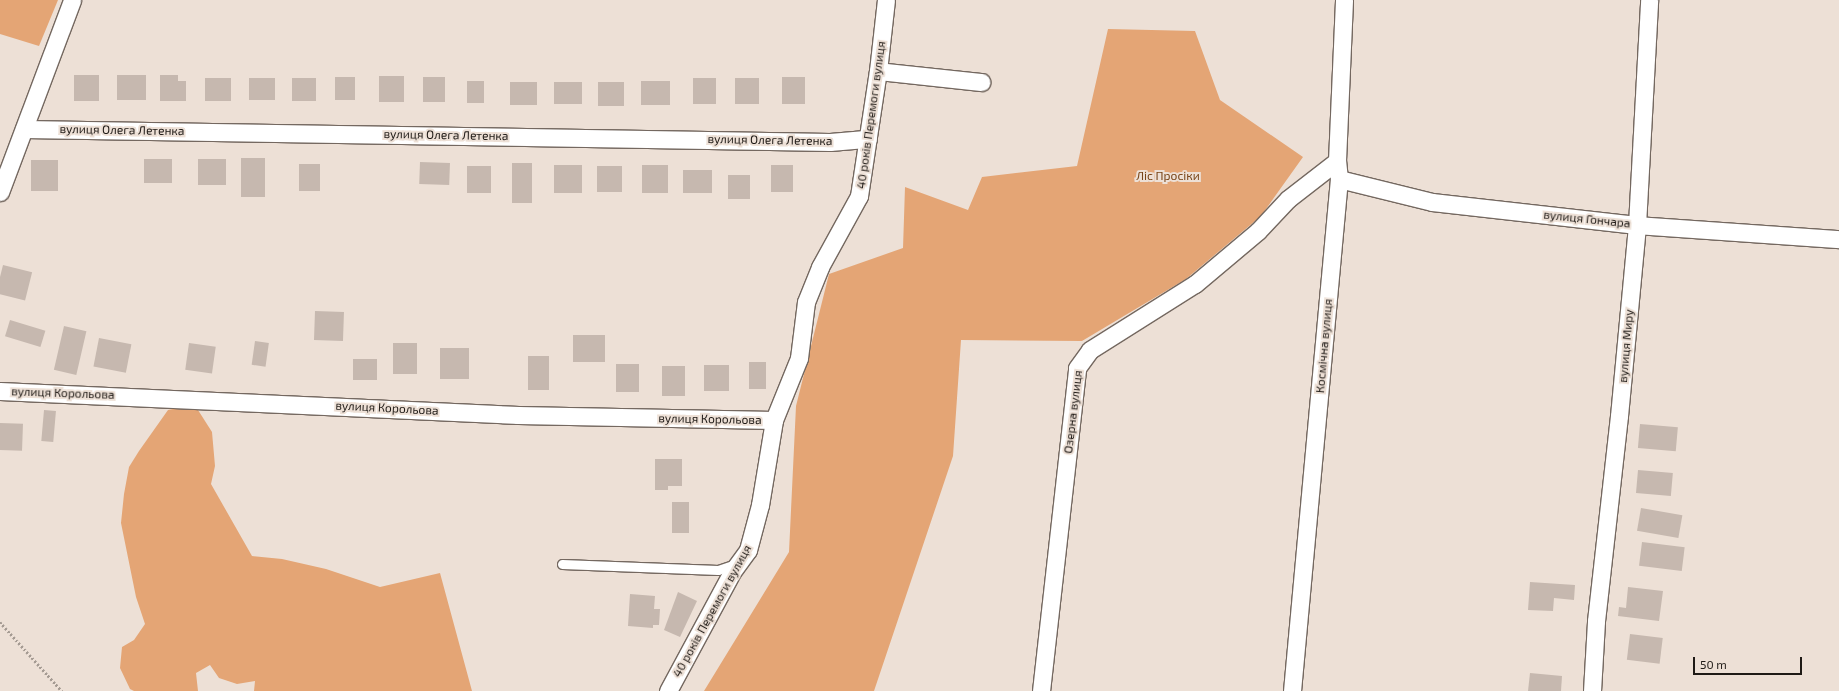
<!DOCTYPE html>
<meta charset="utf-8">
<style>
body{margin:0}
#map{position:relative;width:1839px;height:691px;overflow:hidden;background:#ede0d6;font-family:"Exo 2",sans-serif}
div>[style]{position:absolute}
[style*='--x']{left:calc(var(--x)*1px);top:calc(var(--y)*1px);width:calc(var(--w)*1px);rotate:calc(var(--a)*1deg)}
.green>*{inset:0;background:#e4a575}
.building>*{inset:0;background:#c6b8af;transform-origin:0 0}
.path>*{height:2.5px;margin-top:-1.25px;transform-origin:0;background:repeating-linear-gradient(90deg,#a59b93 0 2px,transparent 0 4px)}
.roads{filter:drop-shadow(1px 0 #746860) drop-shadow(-1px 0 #746860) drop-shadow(0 1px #746860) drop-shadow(0 -1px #746860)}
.service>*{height:9px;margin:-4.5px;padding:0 4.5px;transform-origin:4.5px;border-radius:4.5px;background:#fff}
.minor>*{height:17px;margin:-8.5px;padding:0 8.5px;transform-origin:8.5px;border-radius:8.5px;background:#fff}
span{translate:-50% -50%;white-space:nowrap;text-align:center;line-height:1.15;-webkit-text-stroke:4px #ede0d6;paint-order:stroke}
.street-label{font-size:12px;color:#1f1a16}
.park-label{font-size:12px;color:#784417}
.scale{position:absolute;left:1693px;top:657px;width:109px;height:18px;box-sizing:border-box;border:2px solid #1f1a16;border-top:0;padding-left:5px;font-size:12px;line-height:14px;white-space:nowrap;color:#1f1a16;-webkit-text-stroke:3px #ede0d6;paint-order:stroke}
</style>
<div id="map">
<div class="green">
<div style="clip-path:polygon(0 0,58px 0,39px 46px,0 34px)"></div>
<div style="clip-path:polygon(1108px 29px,1195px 31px,1220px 100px,1303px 157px,1261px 216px,1186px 279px,1082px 341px,961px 340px,953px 456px,874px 691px,704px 691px,789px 552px,796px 406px,829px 274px,903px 248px,905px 187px,968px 210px,982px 177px,1077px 166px)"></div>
<div style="clip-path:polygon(182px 407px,198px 410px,212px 432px,215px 466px,211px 484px,252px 556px,282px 559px,326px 569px,380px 587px,440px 573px,472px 691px,254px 691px,255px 681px,237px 684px,219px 678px,210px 665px,196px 673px,198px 691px,134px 691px,130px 689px,120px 668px,122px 647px,134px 640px,145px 624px,136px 597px,121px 523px,124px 494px,129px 467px,139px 451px,168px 410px)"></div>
</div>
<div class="building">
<div style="left:74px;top:75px;width:25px;height:26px"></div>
<div style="left:117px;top:75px;width:29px;height:25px"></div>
<div style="clip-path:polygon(160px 75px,178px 75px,178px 81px,186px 81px,186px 101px,160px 101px)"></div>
<div style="left:379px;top:76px;width:25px;height:26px"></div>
<div style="left:335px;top:77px;width:20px;height:23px"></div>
<div style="left:423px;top:77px;width:22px;height:25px"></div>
<div style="left:782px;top:77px;width:23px;height:27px"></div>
<div style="left:205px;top:78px;width:26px;height:23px"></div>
<div style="left:249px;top:78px;width:26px;height:22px"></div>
<div style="left:292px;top:78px;width:24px;height:23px"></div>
<div style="left:693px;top:78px;width:23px;height:26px"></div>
<div style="left:735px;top:78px;width:24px;height:26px"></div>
<div style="left:467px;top:81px;width:17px;height:22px"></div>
<div style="left:641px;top:81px;width:29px;height:24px"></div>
<div style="left:510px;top:82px;width:27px;height:23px"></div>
<div style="left:554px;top:82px;width:28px;height:22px"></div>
<div style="left:598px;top:82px;width:26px;height:24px"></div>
<div style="left:241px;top:158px;width:24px;height:39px"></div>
<div style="left:144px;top:159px;width:28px;height:24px"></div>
<div style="left:198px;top:159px;width:28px;height:26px"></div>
<div style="left:31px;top:160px;width:27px;height:31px"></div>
<div style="left:420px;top:162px;width:30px;height:22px;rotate:2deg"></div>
<div style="left:532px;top:163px;width:40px;height:20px;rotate:90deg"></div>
<div style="left:299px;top:164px;width:21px;height:27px"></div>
<div style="left:554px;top:165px;width:28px;height:28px"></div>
<div style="left:642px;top:165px;width:26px;height:28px"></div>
<div style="left:771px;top:165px;width:22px;height:27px"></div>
<div style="left:467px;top:166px;width:24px;height:27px"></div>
<div style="left:597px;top:166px;width:25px;height:26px"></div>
<div style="left:683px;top:170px;width:29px;height:23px"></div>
<div style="left:728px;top:175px;width:22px;height:24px"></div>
<div style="left:3px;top:265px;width:30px;height:29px;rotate:14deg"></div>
<div style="left:315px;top:311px;width:29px;height:29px;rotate:2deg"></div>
<div style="left:10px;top:320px;width:37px;height:17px;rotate:17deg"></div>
<div style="left:64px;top:326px;width:23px;height:45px;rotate:13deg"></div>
<div style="left:573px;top:335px;width:32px;height:27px"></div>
<div style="left:99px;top:338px;width:33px;height:29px;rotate:11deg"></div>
<div style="left:255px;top:341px;width:14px;height:24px;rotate:8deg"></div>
<div style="left:189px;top:343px;width:27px;height:27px;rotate:8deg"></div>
<div style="left:393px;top:343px;width:24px;height:31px"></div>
<div style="left:440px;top:348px;width:29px;height:31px"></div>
<div style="left:528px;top:356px;width:21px;height:34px"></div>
<div style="left:353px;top:359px;width:24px;height:21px"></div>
<div style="left:749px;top:362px;width:17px;height:27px"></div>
<div style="left:616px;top:364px;width:23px;height:28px"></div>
<div style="left:704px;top:365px;width:25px;height:26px"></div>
<div style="left:662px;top:366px;width:23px;height:30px"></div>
<div style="left:44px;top:410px;width:12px;height:31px;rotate:5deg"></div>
<div style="left:0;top:423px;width:23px;height:27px;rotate:2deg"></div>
<div style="left:1640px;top:424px;width:38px;height:24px;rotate:5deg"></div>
<div style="clip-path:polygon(655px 459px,682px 459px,682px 486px,668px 486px,668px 490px,655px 490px)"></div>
<div style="left:1638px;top:470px;width:35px;height:23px;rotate:5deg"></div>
<div style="left:672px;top:502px;width:17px;height:31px"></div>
<div style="left:1641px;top:508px;width:42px;height:23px;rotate:10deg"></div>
<div style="left:1642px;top:542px;width:43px;height:24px;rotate:7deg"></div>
<div style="clip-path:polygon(1530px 582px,1575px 585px,1574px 600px,1554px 598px,1553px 611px,1528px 610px)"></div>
<div style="clip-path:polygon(1628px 587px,1663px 591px,1659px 621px,1618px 616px,1619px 607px,1626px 608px)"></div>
<div style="clip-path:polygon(678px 592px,697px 601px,680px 637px,664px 630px)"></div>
<div style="clip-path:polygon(630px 594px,655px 596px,654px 609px,660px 609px,659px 625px,653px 625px,653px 628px,628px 626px)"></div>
<div style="left:1630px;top:634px;width:33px;height:26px;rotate:7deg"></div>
<div style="clip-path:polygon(1530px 673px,1562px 676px,1561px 691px,1528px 691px)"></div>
</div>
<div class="path">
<div style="--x:0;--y:622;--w:93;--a:48.1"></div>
</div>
<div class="roads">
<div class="service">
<div style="--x:562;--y:564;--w:156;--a:2.2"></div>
<div style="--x:718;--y:570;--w:18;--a:-19"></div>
</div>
<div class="minor">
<div style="--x:878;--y:71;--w:104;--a:6.1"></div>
<div style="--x:24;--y:129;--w:806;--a:0.92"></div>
<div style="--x:830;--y:142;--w:38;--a:-5"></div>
<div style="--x:1339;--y:179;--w:96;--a:13.9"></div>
<div style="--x:1432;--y:202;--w:206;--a:6.4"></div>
<div style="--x:1637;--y:225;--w:202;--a:4"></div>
<div style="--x:0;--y:192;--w:205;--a:-69.4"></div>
<div style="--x:0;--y:391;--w:519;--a:2.65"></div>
<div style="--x:518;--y:415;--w:256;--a:1.1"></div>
<div style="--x:668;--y:691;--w:135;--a:-61.7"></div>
<div style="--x:732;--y:572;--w:27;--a:-54"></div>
<div style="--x:748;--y:550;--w:47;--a:-75.1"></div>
<div style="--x:760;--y:505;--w:86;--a:-80.6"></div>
<div style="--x:774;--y:420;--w:67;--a:-68"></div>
<div style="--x:799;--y:358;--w:56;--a:-82.9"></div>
<div style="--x:806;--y:302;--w:38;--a:-68"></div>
<div style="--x:820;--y:267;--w:81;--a:-61.2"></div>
<div style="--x:859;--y:196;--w:126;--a:-81.4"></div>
<div style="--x:878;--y:71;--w:71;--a:-83.6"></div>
<div style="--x:1041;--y:691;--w:325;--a:-83.6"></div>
<div style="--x:1077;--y:368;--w:22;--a:-54"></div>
<div style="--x:1090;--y:350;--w:124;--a:-32.2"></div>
<div style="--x:1195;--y:284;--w:82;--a:-40.1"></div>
<div style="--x:1258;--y:231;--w:44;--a:-46.8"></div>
<div style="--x:1288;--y:199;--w:62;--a:-37.8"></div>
<div style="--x:1292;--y:691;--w:514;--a:-84.76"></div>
<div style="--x:1339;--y:179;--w:18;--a:-96"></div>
<div style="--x:1337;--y:161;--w:161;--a:-87.5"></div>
<div style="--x:1592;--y:691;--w:70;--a:-86.7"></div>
<div style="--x:1596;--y:621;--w:206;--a:-83.6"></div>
<div style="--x:1619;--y:416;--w:192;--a:-84.6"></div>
<div style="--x:1637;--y:225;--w:225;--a:-86.9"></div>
</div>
</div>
<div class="street-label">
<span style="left:871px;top:115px;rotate:-82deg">40 років Перемоги вулиця</span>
<span style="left:122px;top:130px;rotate:1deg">вулиця Олега Летенка</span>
<span style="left:446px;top:135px;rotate:1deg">вулиця Олега Летенка</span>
<span style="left:770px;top:140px;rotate:1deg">вулиця Олега Летенка</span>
<span style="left:1587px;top:219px;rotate:6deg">вулиця Гончара</span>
<span style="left:1324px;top:346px;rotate:-85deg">Космічна вулиця</span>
<span style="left:1626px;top:346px;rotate:-85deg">вулиця Миру</span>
<span style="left:63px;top:393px;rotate:2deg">вулиця Корольова</span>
<span style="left:387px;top:408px;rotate:3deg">вулиця Корольова</span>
<span style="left:1073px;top:412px;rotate:-83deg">Озерна вулиця</span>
<span style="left:710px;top:419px;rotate:1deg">вулиця Корольова</span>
<span style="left:712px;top:611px;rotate:-61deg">40 років Перемоги вулиця</span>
</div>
<div class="park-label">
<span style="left:1168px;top:176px">Ліс Просіки</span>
</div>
<div class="scale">50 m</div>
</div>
